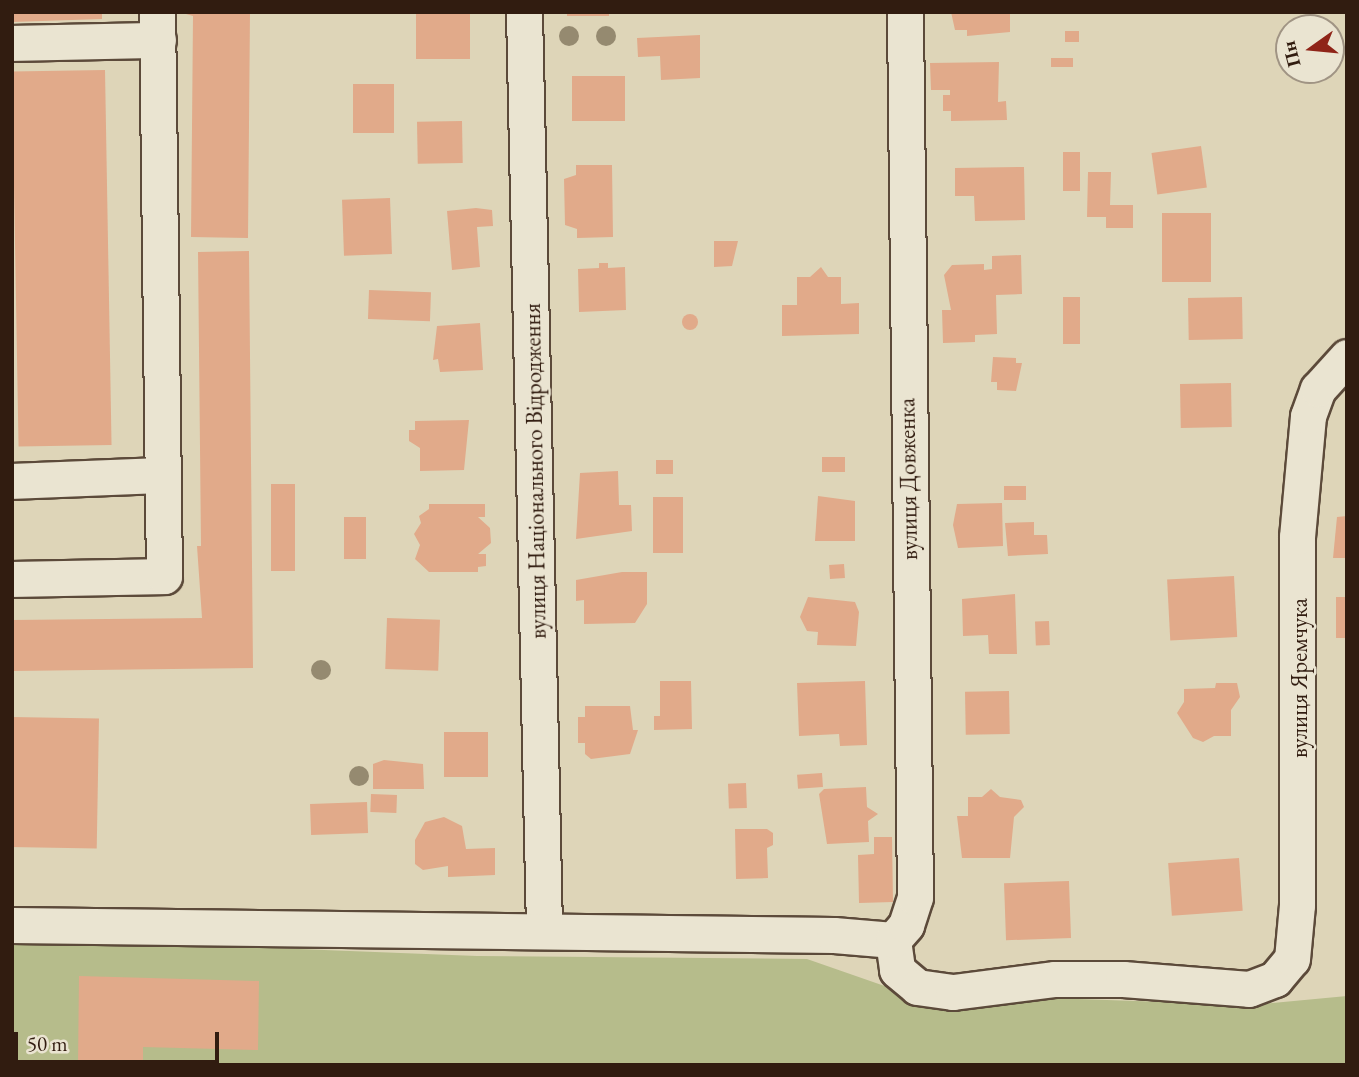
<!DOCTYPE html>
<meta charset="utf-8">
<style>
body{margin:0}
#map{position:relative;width:1359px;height:1077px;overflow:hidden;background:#ded5b8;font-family:"EB Garamond",serif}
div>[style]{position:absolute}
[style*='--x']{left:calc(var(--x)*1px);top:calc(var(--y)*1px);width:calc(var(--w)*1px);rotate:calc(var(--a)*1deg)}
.green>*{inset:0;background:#b6bc8b}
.building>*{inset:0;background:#e1aa8a;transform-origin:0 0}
.round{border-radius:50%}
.roads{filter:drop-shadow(2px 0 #5c4a3a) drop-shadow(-2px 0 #5c4a3a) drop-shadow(0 2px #5c4a3a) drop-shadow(0 -2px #5c4a3a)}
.minor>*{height:35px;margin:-17.5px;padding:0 17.5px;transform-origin:17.5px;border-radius:17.5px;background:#eae4d1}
.trees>*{width:20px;height:20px;margin:-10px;border-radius:50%;background:#958a70}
span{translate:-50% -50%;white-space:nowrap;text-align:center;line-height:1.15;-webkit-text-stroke:5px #eae4d1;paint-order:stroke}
.street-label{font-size:23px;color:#311c10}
.frame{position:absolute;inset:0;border:14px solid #311c10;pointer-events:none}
.north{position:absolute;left:1275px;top:14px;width:70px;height:70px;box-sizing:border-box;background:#eae4d1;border:2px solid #a09484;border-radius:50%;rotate:255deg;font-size:19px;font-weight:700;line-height:28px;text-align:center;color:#311c10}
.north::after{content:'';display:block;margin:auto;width:24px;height:32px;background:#8f2418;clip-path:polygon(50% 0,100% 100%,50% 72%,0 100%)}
.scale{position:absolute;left:14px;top:1032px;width:205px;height:32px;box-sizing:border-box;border:4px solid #311c10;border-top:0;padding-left:9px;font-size:21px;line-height:24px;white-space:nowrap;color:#311c10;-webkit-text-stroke:5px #eae4d1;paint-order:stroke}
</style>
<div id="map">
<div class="green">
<div style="clip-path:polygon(12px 938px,477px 956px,807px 959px,942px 1006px,1049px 998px,1251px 1005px,1347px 996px,1347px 1065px,12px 1065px)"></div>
</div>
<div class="building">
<div style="clip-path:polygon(12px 12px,102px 12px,102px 19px,12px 22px)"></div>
<div style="clip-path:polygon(179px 12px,250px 12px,248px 238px,191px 237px,193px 16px)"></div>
<div style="left:470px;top:12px;width:47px;height:54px;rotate:90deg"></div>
<div style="left:567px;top:12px;width:42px;height:4px"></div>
<div style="clip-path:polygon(951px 12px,1010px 12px,1010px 32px,967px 36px,967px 30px,955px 30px)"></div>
<div style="left:1065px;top:31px;width:14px;height:11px"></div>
<div style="clip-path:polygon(700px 35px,700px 78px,661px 80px,660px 56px,638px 57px,637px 38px)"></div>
<div style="left:1051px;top:58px;width:22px;height:9px"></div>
<div style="clip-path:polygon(999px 62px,998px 102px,1006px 101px,1007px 120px,951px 121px,951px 111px,943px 111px,943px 95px,950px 95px,950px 90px,931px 90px,930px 63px)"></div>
<div style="left:105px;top:70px;width:375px;height:93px;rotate:89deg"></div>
<div style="left:572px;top:76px;width:53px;height:45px"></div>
<div style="left:353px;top:84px;width:41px;height:49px"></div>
<div style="left:462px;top:121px;width:42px;height:45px;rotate:89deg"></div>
<div style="left:1201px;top:146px;width:42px;height:50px;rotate:82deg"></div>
<div style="left:1063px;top:152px;width:17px;height:39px"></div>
<div style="clip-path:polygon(576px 165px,612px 165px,613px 237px,577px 238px,577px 229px,565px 225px,564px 179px,576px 175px)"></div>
<div style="clip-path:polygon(1024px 167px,1025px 220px,975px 221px,974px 196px,955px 196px,955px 168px)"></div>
<div style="clip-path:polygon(1088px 172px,1111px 172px,1110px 205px,1133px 205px,1133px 228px,1106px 228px,1106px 217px,1087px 217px)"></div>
<div style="left:390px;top:198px;width:56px;height:48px;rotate:88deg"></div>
<div style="clip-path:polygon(476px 208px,492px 210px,493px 226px,477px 227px,480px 267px,452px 270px,447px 211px)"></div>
<div style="left:1162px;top:213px;width:49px;height:69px"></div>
<div style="clip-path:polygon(714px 241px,738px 241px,732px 266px,714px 267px)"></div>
<div style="clip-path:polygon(249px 251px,253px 668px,12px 671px,12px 620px,202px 618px,197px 546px,201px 546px,198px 252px)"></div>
<div style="clip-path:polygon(1021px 255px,1022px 294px,996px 295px,997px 334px,975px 335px,975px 342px,943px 343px,942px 310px,951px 310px,944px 275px,952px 265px,984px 264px,984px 270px,992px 269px,992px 256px)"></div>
<div style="clip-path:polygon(599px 263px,608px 263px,608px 268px,625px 267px,626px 310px,579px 312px,578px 269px,599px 268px)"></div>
<div style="clip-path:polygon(821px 267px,828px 277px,841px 277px,841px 304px,859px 303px,859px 334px,782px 336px,782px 305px,797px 305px,797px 277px,810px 277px)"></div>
<div style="left:369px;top:290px;width:62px;height:29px;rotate:2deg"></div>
<div style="left:1063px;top:297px;width:17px;height:47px"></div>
<div style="left:1242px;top:297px;width:42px;height:54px;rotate:89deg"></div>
<div class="round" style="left:682px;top:314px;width:16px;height:16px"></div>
<div style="clip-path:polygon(480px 323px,483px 370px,440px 372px,438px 359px,433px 360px,437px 326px)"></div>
<div style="clip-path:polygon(993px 357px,1016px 358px,1016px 363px,1022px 363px,1016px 391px,997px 390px,997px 382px,991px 382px)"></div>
<div style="left:1231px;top:383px;width:44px;height:51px;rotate:89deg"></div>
<div style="clip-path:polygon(469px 420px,464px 470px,420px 471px,420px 448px,409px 441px,409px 430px,415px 430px,415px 421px)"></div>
<div style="left:845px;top:457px;width:15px;height:23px;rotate:90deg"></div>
<div style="left:656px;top:460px;width:17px;height:14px"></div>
<div style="clip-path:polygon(618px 471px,619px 505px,631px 505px,632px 531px,576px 539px,580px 473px)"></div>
<div style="left:271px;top:484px;width:24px;height:87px"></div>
<div style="left:1004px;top:486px;width:22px;height:14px"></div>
<div style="clip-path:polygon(818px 496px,855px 501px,855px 541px,815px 541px)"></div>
<div style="left:653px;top:497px;width:30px;height:56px"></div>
<div style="clip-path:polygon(1002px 503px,1003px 546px,958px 548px,953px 525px,957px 504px)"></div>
<div style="clip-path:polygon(429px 504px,485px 504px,485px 517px,478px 517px,490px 528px,491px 543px,478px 554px,486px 554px,486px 566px,478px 567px,478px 572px,429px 572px,415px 559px,420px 545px,414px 534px,421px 523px,419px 516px,429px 509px)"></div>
<div style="clip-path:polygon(1347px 516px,1347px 558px,1333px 558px,1337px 517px)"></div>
<div style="left:366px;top:517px;width:42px;height:22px;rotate:90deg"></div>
<div style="clip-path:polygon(1034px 522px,1034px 535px,1047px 535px,1048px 554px,1008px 556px,1005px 523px)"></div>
<div style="left:844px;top:564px;width:14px;height:15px;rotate:86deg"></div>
<div style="clip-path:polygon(622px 572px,647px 572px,647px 604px,635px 623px,584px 624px,584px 600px,576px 601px,576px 580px)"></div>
<div style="left:1234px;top:576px;width:61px;height:67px;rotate:87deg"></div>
<div style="clip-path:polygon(1015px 594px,1017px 654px,989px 654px,988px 635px,963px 636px,962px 599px)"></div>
<div style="clip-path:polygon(808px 597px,855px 602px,859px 612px,856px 646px,817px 645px,818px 632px,807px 631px,800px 617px)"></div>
<div style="left:1336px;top:597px;width:11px;height:41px"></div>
<div style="left:387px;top:618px;width:53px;height:51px;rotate:2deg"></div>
<div style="left:1049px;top:621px;width:24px;height:14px;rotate:88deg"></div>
<div style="clip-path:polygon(660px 681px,691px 681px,692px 729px,654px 730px,654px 716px,660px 716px)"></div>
<div style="clip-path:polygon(865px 681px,867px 745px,840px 746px,839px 734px,799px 736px,797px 683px)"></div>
<div style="clip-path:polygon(1216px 683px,1237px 683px,1240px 697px,1231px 710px,1231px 736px,1214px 736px,1203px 742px,1193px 738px,1177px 713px,1184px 702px,1184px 689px,1215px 688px)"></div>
<div style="left:1009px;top:691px;width:43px;height:44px;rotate:89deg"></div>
<div style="clip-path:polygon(585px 706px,630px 706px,633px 730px,638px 730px,630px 754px,591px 759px,585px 754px,585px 743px,578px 743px,578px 717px,585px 717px)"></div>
<div style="left:12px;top:717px;width:87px;height:130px;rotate:1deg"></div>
<div style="left:444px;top:732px;width:44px;height:45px"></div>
<div style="clip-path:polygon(384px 760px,423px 764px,424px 789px,373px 789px,373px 764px)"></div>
<div style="left:822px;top:773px;width:14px;height:25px;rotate:86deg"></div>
<div style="left:746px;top:783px;width:25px;height:18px;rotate:88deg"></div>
<div style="clip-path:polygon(866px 787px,867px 807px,878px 814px,868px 821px,869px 842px,827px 844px,819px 794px,824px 789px)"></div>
<div style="clip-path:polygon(991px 789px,1000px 797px,1021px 800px,1024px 807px,1014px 817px,1010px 858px,962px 858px,957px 816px,968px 816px,968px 797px,982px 797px)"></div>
<div style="left:371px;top:794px;width:26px;height:18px;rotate:2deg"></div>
<div style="left:367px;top:802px;width:31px;height:57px;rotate:88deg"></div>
<div style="clip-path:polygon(444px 817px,462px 826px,466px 849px,495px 848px,495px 875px,448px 877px,448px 866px,423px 870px,415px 864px,415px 840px,425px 822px)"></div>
<div style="clip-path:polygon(735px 829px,767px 829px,773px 833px,773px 845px,767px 848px,768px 878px,736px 879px)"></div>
<div style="clip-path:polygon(874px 837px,892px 837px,893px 902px,859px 903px,858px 855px,874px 854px)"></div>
<div style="left:1239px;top:858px;width:53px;height:71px;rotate:86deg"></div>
<div style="left:1069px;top:881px;width:57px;height:65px;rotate:88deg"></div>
<div style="clip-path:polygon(79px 976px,259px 981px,258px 1050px,143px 1047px,143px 1065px,78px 1065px)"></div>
</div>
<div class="roads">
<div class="minor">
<div style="--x:524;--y:12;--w:917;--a:88.75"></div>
<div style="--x:12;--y:43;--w:146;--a:-1.2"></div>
<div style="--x:12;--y:481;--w:150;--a:-2.3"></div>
<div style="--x:12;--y:579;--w:152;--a:-1.1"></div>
<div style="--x:164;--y:576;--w:564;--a:-90.71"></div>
<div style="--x:12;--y:925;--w:822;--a:0.7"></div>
<div style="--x:834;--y:935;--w:59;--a:4.8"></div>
<div style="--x:893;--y:940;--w:30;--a:82"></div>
<div style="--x:897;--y:970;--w:26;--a:40"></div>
<div style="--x:917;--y:987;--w:36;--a:8"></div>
<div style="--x:953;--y:992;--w:103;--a:-7.3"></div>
<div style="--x:1055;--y:979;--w:68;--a:0"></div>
<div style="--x:1123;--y:979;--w:126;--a:4.5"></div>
<div style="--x:1249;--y:989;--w:28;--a:-21"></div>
<div style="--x:1275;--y:979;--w:26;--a:-50"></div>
<div style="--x:1292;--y:959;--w:54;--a:-84.7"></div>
<div style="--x:1297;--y:905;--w:368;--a:-90"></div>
<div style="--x:1297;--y:537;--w:121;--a:-84.8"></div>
<div style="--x:1308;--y:416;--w:29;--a:-70"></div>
<div style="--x:1318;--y:389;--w:43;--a:-47.8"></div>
<div style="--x:893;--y:940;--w:20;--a:-49"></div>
<div style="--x:906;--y:925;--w:29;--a:-72"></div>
<div style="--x:915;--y:897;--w:885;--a:-90.65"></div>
</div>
</div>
<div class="trees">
<div style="left:569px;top:36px"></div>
<div style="left:606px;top:36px"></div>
<div style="left:321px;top:670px"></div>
<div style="left:359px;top:776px"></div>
</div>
<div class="street-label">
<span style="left:535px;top:471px;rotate:-91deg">вулиця Національного Відродження</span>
<span style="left:908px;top:479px;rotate:-91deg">вулиця Довженка</span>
<span style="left:1299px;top:678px;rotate:-90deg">вулиця Яремчука</span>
</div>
<div class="frame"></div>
<div class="north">Пн</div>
<div class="scale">50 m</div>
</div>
